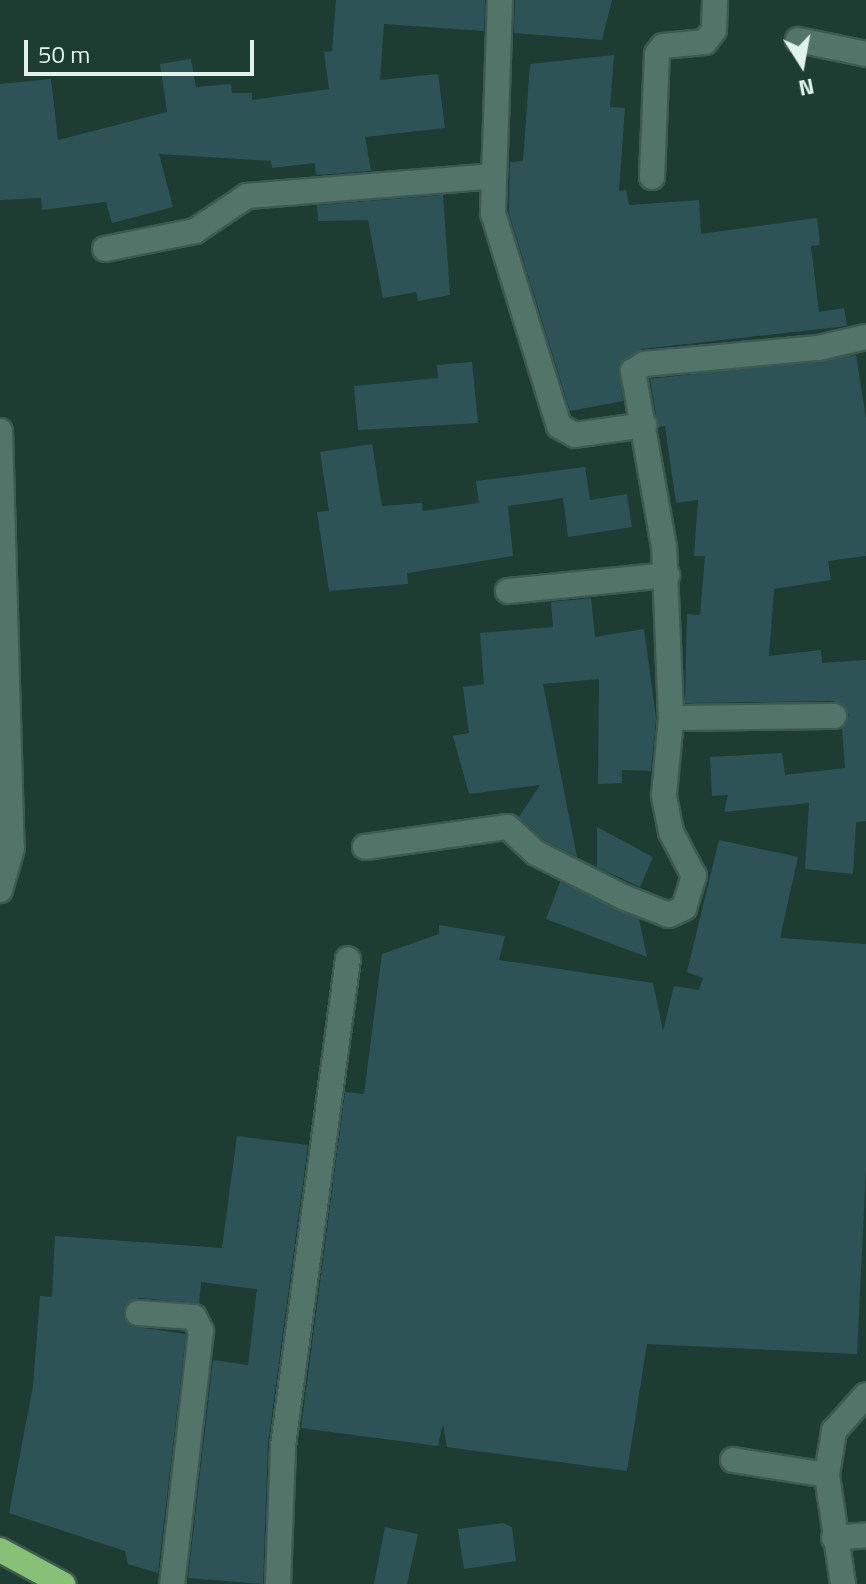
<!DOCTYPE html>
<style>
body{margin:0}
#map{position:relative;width:866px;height:1584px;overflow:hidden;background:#1d3d33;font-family:"Titillium Web",sans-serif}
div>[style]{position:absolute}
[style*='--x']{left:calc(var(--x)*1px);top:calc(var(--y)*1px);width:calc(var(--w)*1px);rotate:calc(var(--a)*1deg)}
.building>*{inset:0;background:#2e5356}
.roads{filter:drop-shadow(2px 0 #3d5a51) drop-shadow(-2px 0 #3d5a51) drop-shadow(0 2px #3d5a51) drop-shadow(0 -2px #3d5a51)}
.minor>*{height:24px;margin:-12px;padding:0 12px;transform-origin:12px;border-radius:12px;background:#537569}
.highway>*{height:24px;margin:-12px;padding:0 12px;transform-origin:12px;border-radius:12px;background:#86c175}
span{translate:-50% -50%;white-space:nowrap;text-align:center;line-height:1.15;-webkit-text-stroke:8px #1d3d33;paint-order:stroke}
.north{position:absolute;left:762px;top:24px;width:80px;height:80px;-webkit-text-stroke:6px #1d3d33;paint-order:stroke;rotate:169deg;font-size:22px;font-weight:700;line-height:32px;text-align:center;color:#e1f3ec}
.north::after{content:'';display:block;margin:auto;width:28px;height:36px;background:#e1f3ec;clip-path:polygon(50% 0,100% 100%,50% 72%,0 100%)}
.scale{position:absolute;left:24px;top:40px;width:230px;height:36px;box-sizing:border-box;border:4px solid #e1f3ec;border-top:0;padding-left:10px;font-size:24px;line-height:28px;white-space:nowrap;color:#e1f3ec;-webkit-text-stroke:6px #1d3d33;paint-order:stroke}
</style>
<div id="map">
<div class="building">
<div style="clip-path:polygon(336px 0,485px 0,484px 31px,384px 24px,380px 80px,438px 74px,445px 128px,365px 137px,371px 171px,316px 175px,315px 163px,272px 168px,271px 161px,159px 154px,173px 207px,112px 223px,106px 202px,42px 210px,41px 198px,0 200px,0 84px,51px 79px,58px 140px,167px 112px,160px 64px,191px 59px,196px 87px,231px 84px,232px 93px,252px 93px,252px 100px,329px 89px,324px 52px,332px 51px)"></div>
<div style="clip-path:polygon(515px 0,612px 0,602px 40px,514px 33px)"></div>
<div style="clip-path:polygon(614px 55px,610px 107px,625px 108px,619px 191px,626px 190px,629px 205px,699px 200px,701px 234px,817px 218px,820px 245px,811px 246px,819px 312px,844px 308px,847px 326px,642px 349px,619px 366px,623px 401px,570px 411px,509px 214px,510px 162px,523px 161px,530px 64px)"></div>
<div style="clip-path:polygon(443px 195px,450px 295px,418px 301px,416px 292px,383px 298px,368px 220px,318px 221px,317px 205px)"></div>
<div style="clip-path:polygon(856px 355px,866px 418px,866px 556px,828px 561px,831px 580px,774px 589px,769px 656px,821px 650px,822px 663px,866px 660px,866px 821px,856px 822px,853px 874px,805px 869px,809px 803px,724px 812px,728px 795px,712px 796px,710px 757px,782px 753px,785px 775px,845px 768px,842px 728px,849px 715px,834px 701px,685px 703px,687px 614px,700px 615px,705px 556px,694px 556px,698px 500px,676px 503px,665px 426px,658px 427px,650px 379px)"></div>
<div style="clip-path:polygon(472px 362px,478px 423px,358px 430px,354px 386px,438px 378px,437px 365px)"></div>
<div style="clip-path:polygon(372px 444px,382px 506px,422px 503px,423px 511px,479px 503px,476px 481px,585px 467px,590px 500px,627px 494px,632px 527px,568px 537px,563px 498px,508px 506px,513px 556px,407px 573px,408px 584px,329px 591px,317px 512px,329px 511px,320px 452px)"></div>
<div style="clip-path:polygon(591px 598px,595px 637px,644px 629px,656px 718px,651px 771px,622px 770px,622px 783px,598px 784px,599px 679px,543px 684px,577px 857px,545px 841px,519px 817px,540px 785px,469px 794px,453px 736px,469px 733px,463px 687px,484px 684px,480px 633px,553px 627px,551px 602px)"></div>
<div style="clip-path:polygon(597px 827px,653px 857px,640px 887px,597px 867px)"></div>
<div style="clip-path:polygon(719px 840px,798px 857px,780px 938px,866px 944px,866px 1170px,857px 1354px,647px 1344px,627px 1471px,447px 1447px,443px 1424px,438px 1446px,301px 1428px,345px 1092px,364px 1094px,382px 954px,439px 934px,439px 925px,505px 936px,499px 960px,653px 983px,663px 1031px,674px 986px,699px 990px,703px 978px,687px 972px)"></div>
<div style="clip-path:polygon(560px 882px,639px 919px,647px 957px,546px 919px)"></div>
<div style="clip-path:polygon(237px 1136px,308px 1145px,268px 1444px,263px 1584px,188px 1578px,213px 1360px,248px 1365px,257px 1289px,201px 1282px,199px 1303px,139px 1298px,125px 1305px,130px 1326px,186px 1334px,158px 1573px,128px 1564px,125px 1551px,9px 1513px,33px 1386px,40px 1296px,52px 1297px,55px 1236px,222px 1248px)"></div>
<div style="clip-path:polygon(503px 1523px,512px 1527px,516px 1561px,464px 1569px,458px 1529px)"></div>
<div style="clip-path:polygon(385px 1527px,418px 1534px,407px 1584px,374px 1584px)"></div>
</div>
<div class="roads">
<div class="minor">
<div style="--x:500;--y:0;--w:213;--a:91.9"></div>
<div style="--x:493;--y:213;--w:223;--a:72.8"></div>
<div style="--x:559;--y:426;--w:18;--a:29"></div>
<div style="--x:575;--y:435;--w:70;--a:-8.2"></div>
<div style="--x:798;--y:40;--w:69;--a:11.6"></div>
<div style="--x:652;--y:177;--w:123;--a:-87.7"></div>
<div style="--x:657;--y:54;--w:10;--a:-53"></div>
<div style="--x:663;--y:46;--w:42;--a:-5.4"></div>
<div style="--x:705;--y:42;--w:15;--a:-53"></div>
<div style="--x:714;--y:30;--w:30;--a:-88"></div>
<div style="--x:105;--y:249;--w:92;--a:-11.3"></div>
<div style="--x:195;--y:231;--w:63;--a:-33.9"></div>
<div style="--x:247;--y:196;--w:247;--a:-4.6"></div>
<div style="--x:0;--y:431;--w:417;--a:88.4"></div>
<div style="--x:12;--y:848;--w:44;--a:105.9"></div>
<div style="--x:508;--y:591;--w:160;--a:-5.7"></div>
<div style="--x:671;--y:718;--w:163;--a:-0.7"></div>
<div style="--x:365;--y:847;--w:144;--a:-8"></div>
<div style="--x:508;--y:827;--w:38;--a:43"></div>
<div style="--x:536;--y:853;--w:97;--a:26.8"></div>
<div style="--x:623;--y:897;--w:49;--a:21.4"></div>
<div style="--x:669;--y:915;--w:17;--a:-25"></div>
<div style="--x:684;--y:908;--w:34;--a:-73"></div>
<div style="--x:694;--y:876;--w:50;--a:-117.6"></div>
<div style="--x:671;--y:832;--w:38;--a:-101"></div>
<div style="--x:664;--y:795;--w:77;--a:-84.8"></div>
<div style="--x:671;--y:718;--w:171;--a:-92.3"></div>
<div style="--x:664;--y:547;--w:179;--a:-100"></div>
<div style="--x:633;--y:371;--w:13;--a:-32"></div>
<div style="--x:644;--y:364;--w:175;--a:-5.3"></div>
<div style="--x:818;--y:348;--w:49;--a:-12.9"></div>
<div style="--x:138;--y:1313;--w:56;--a:4.1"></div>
<div style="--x:194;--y:1317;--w:16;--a:63"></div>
<div style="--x:201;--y:1331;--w:255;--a:96.5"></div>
<div style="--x:733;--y:1460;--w:95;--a:9.1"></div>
<div style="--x:834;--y:1538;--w:32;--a:-5"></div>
<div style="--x:278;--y:1584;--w:138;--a:-87.9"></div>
<div style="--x:283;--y:1446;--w:491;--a:-82.4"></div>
<div style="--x:843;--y:1584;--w:110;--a:-98.4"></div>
<div style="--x:827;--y:1475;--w:45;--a:-81"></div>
<div style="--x:834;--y:1431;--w:48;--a:-48.4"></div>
</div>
<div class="highway">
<div style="--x:0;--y:1550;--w:72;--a:28.4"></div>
</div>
</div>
<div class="north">N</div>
<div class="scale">50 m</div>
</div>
